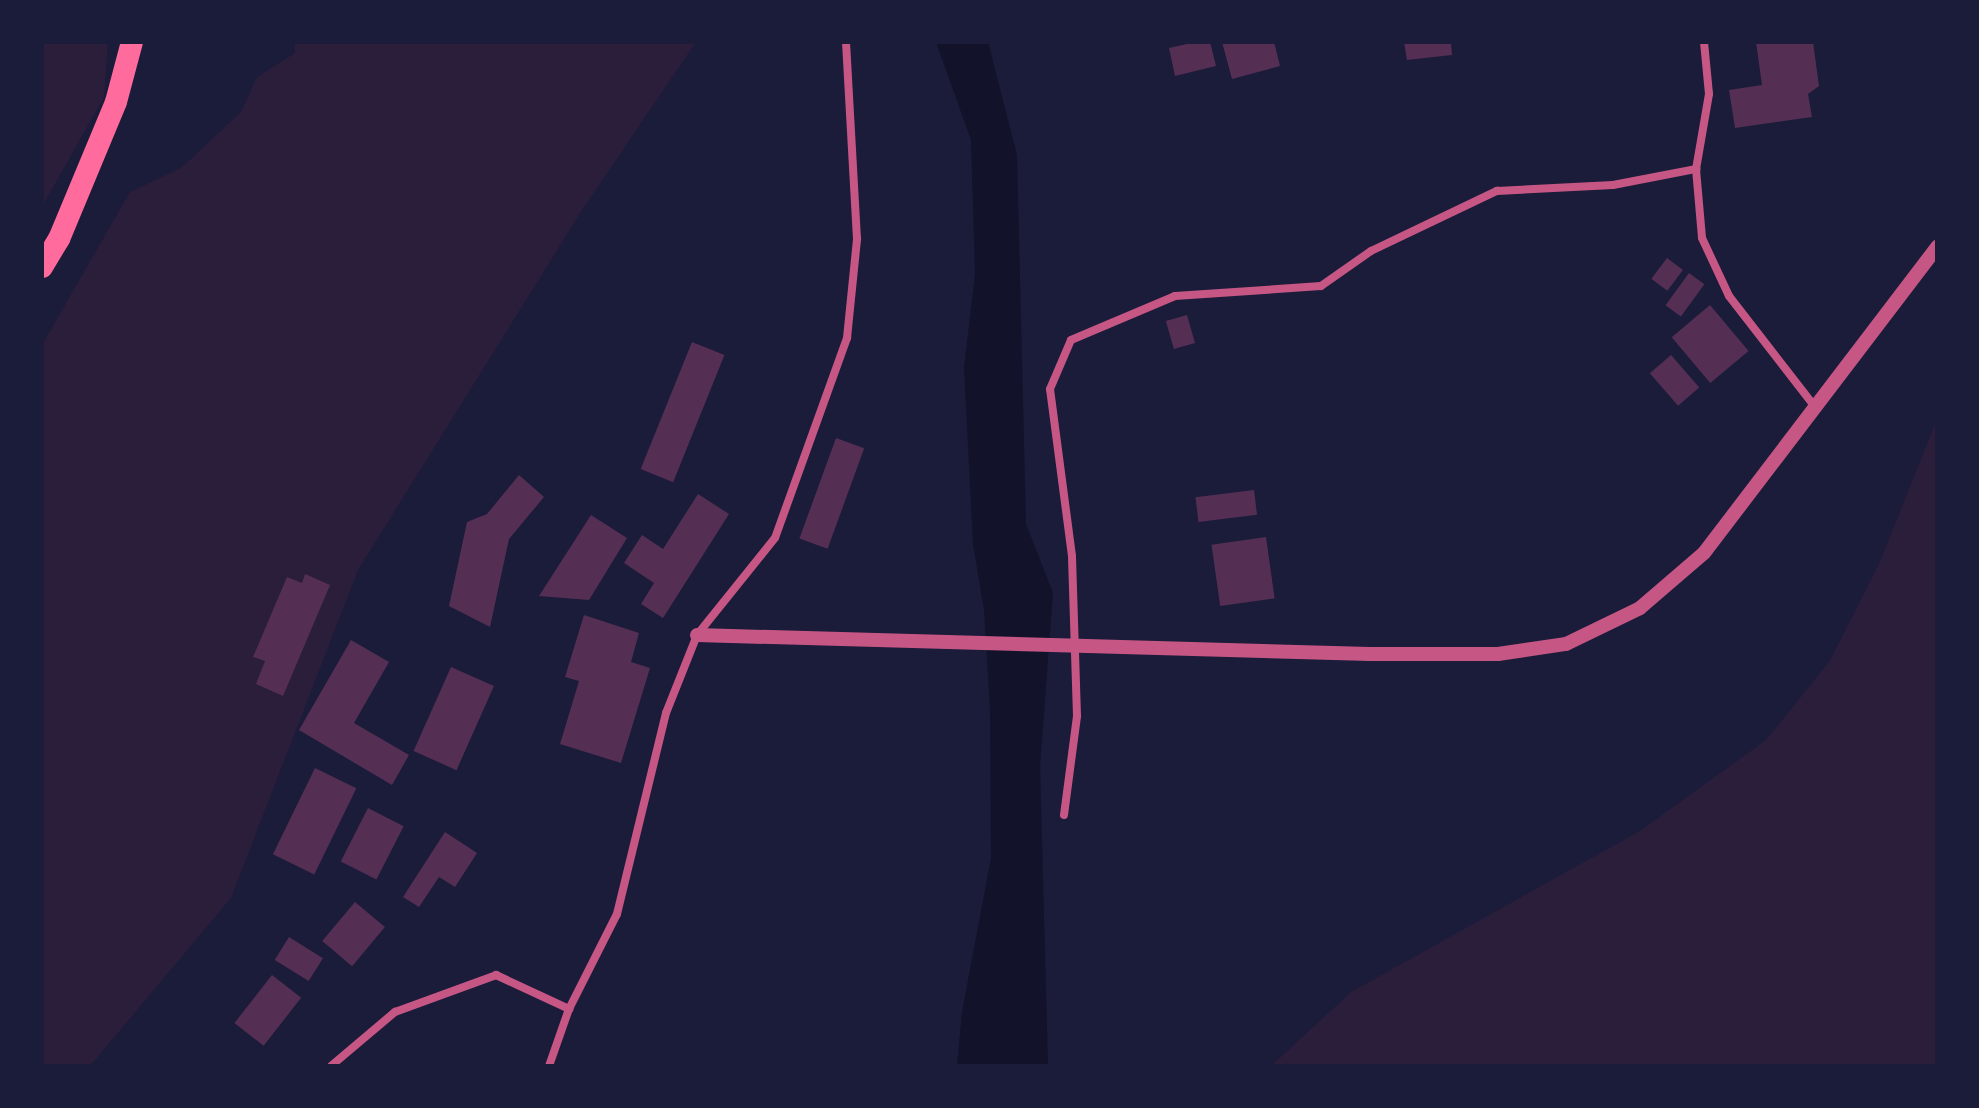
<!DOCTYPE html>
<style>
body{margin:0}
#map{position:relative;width:1979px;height:1108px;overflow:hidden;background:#1b1b3a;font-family:"Exo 2",sans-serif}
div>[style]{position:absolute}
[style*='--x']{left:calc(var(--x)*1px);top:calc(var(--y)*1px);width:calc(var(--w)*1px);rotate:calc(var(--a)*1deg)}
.green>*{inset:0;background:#2a1e3b}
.water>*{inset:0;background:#12122b}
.building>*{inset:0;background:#542f53;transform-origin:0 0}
.minor>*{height:8px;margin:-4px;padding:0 4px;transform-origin:4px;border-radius:4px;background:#c65784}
.tertiary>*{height:14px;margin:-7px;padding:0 7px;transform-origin:7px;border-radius:7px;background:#c65784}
.trunk>*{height:22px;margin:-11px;padding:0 11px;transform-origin:11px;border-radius:11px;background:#ff6b9d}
span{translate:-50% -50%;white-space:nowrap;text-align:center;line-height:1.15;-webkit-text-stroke:8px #1b1b3a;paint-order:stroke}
.frame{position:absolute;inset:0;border:44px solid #1b1b3a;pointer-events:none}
</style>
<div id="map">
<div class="green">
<div style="clip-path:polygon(42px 42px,108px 42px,104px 97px,42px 207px)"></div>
<div style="clip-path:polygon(295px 42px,696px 42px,582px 210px,358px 570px,231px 898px,90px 1066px,42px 1066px,42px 345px,130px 192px,181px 168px,241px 112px,257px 77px,295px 53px)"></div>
<div style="clip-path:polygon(1937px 419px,1937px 1066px,1271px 1066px,1351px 992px,1640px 831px,1766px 740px,1829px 662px,1879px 564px)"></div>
</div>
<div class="water">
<div style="clip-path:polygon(936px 42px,988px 42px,1017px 155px,1026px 524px,1053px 593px,1040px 766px,1048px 1066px,957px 1066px,962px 1012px,991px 858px,990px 708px,984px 610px,973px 544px,964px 368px,975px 274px,971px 140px)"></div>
</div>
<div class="building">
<div style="clip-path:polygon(1196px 42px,1210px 42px,1216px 66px,1175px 76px,1169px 48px)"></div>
<div style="clip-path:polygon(1222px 42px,1274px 42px,1280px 66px,1232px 79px)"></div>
<div style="clip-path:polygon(1404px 42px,1451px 42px,1452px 55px,1407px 60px)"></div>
<div style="clip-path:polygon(1756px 42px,1813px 42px,1819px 86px,1808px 94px,1812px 117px,1735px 128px,1729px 90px,1762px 85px)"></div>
<div style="left:1667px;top:258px;width:20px;height:26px;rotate:37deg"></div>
<div style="left:1689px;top:273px;width:19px;height:40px;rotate:36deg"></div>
<div style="left:1710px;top:305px;width:60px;height:50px;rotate:50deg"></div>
<div style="left:1187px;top:315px;width:29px;height:22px;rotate:74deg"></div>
<div style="left:692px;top:342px;width:35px;height:137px;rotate:22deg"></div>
<div style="left:1671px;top:355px;width:43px;height:28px;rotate:49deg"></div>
<div style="left:836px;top:438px;width:30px;height:107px;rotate:20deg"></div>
<div style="clip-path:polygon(519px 475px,544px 497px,509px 539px,490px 627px,449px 606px,467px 522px,487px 514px)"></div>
<div style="left:1254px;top:490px;width:25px;height:59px;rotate:83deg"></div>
<div style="clip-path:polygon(698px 494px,729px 514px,663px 618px,641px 604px,654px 583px,624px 563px,642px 535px,663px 549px)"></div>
<div style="clip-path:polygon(591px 515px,627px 538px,589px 600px,539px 596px)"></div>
<div style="left:1266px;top:537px;width:62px;height:55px;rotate:82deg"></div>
<div style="clip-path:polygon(305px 574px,330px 585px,283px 696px,256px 684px,265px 661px,253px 657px,287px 577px,302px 583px)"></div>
<div style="clip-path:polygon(584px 615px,639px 633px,631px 662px,650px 668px,621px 763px,560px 744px,579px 681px,565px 677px)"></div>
<div style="clip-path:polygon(351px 640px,389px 662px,354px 723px,409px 755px,392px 785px,299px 730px)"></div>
<div style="left:451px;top:667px;width:47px;height:92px;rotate:24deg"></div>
<div style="left:315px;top:768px;width:46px;height:96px;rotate:26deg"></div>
<div style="left:368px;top:808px;width:40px;height:60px;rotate:27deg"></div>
<div style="clip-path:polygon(445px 832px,477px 853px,455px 887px,439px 877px,419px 907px,403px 897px)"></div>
<div style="left:355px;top:902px;width:39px;height:51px;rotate:40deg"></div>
<div style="left:289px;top:937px;width:40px;height:27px;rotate:32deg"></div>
<div style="left:272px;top:975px;width:37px;height:61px;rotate:38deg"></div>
</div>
<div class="minor">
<div style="--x:1704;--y:42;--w:52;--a:84.5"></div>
<div style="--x:1709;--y:94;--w:76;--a:99.8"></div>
<div style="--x:1696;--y:169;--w:69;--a:85"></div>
<div style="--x:1702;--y:238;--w:64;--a:65"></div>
<div style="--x:1729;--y:296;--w:142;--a:52.2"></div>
<div style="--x:1064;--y:815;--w:100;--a:-82.5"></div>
<div style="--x:1077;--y:716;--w:160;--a:-91.8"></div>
<div style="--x:1072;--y:556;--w:168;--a:-97.5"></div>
<div style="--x:1050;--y:389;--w:53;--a:-66.8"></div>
<div style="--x:1071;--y:340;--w:113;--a:-22.9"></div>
<div style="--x:1175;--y:296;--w:146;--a:-3.9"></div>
<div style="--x:1321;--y:286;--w:61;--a:-35"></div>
<div style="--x:1371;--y:251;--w:140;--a:-25.5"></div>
<div style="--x:1497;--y:191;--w:116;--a:-3"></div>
<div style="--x:1613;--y:185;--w:85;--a:-10.9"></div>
<div style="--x:331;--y:1066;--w:84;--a:-40.2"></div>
<div style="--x:395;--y:1012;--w:108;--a:-20.1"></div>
<div style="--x:496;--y:975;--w:81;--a:25"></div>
<div style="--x:549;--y:1066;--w:60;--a:-70.7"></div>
<div style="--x:569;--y:1009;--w:106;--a:-63.2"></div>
<div style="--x:617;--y:914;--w:207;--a:-76.3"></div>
<div style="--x:666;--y:713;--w:84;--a:-68.3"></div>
<div style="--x:697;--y:635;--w:124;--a:-51.2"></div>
<div style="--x:775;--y:538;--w:213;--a:-70.2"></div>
<div style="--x:847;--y:338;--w:100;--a:-84.2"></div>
<div style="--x:857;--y:239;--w:197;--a:-93.2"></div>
</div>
<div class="tertiary">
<div style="--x:697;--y:635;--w:673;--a:1.62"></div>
<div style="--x:1370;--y:654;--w:128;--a:0"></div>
<div style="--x:1498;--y:654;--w:69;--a:-8.4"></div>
<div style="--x:1566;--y:644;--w:82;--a:-25.9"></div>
<div style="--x:1640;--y:608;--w:84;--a:-40.7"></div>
<div style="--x:1704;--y:553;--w:385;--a:-52.7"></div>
</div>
<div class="trunk">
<div style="--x:42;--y:267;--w:33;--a:-59"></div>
<div style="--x:59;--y:239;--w:148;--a:-67.4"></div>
<div style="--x:116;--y:102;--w:62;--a:-75.1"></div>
</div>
<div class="frame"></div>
</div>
